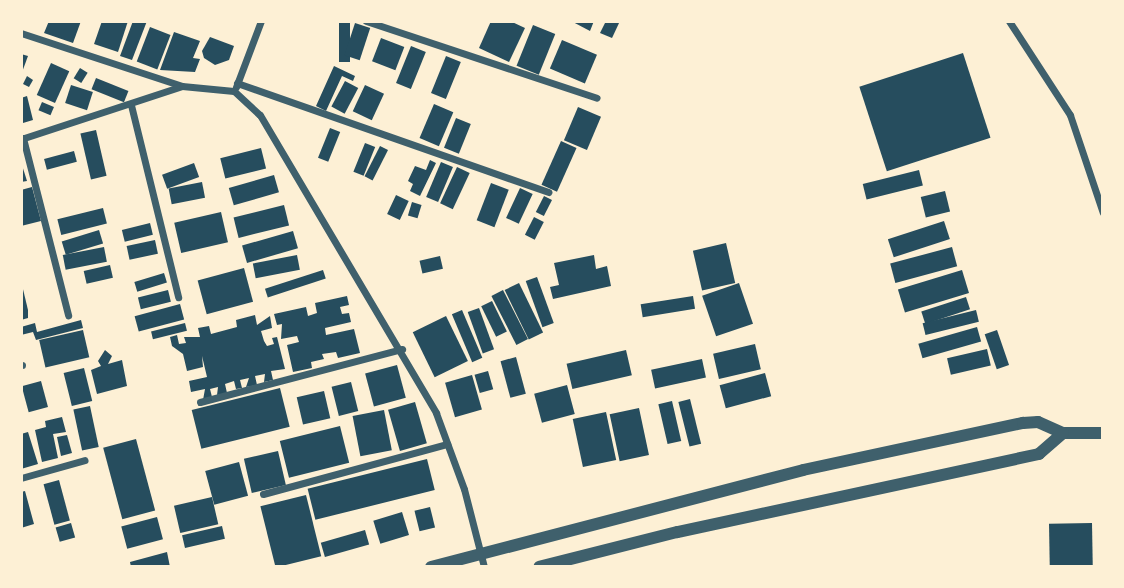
<!DOCTYPE html>
<style>
body{margin:0}
#map{position:relative;width:1124px;height:588px;overflow:hidden;background:#fdf0d5;font-family:"Fira Sans Condensed",sans-serif}
div>[style]{position:absolute}
[style*='--x']{left:calc(var(--x)*1px);top:calc(var(--y)*1px);width:calc(var(--w)*1px);rotate:calc(var(--a)*1deg)}
.building>*{inset:0;background:#264d5e;transform-origin:0 0}
.minor>*{height:7px;margin:-3.5px;padding:0 3.5px;transform-origin:3.5px;border-radius:3.5px;background:#3f606c}
.tertiary>*{height:12px;margin:-6px;padding:0 6px;transform-origin:6px;border-radius:6px;background:#3f606c}
span{translate:-50% -50%;white-space:nowrap;text-align:center;line-height:1.15;-webkit-text-stroke:7px #fdf0d5;paint-order:stroke}
.frame{position:absolute;inset:0;border:23px solid #fdf0d5;pointer-events:none}
</style>
<div id="map">
<div class="building">
<div style="clip-path:polygon(49px 21px,81px 21px,73px 43px,44px 33px)"></div>
<div style="clip-path:polygon(102px 21px,128px 21px,118px 52px,94px 44px)"></div>
<div style="clip-path:polygon(133px 21px,147px 21px,132px 60px,120px 56px)"></div>
<div style="left:339px;top:21px;width:11px;height:41px"></div>
<div style="clip-path:polygon(491px 21px,510px 21px,525px 28px,509px 62px,479px 48px)"></div>
<div style="clip-path:polygon(571px 21px,594px 21px,590px 31px)"></div>
<div style="clip-path:polygon(606px 21px,620px 21px,612px 38px,600px 33px)"></div>
<div style="left:355px;top:23px;width:16px;height:34px;rotate:18deg"></div>
<div style="left:533px;top:25px;width:24px;height:44px;rotate:22deg"></div>
<div style="left:150px;top:27px;width:22px;height:37px;rotate:21deg"></div>
<div style="clip-path:polygon(174px 32px,200px 41px,193px 58px,200px 59px,195px 72px,160px 70px)"></div>
<div style="clip-path:polygon(210px 37px,234px 46px,229px 60px,215px 65px,204px 58px,202px 51px)"></div>
<div style="left:381px;top:38px;width:25px;height:25px;rotate:21deg"></div>
<div style="left:562px;top:40px;width:38px;height:31px;rotate:23deg"></div>
<div style="left:411px;top:46px;width:16px;height:40px;rotate:22deg"></div>
<div style="left:963px;top:53px;width:89px;height:109px;rotate:72deg"></div>
<div style="clip-path:polygon(21px 54px,28px 56px,21px 75px)"></div>
<div style="left:446px;top:56px;width:16px;height:40px;rotate:22deg"></div>
<div style="left:51px;top:63px;width:20px;height:35px;rotate:24deg"></div>
<div style="clip-path:polygon(334px 66px,355px 76px,353px 81px,342px 76px,326px 111px,316px 106px)"></div>
<div style="left:80px;top:68px;width:9px;height:12px;rotate:32deg"></div>
<div style="clip-path:polygon(27px 76px,33px 80px,29px 87px,23px 84px)"></div>
<div style="left:96px;top:78px;width:35px;height:12px;rotate:22deg"></div>
<div style="left:345px;top:81px;width:15px;height:29px;rotate:28deg"></div>
<div style="left:71px;top:85px;width:23px;height:19px;rotate:18deg"></div>
<div style="left:365px;top:85px;width:21px;height:29px;rotate:25deg"></div>
<div style="clip-path:polygon(27px 96px,33px 120px,23px 123px,21px 132px,21px 98px)"></div>
<div style="left:42px;top:102px;width:13px;height:9px;rotate:23deg"></div>
<div style="left:434px;top:104px;width:21px;height:37px;rotate:23deg"></div>
<div style="left:578px;top:107px;width:25px;height:36px;rotate:23deg"></div>
<div style="left:456px;top:118px;width:16px;height:32px;rotate:22deg"></div>
<div style="left:330px;top:128px;width:11px;height:32px;rotate:22deg"></div>
<div style="left:96px;top:130px;width:47px;height:16px;rotate:77deg"></div>
<div style="left:561px;top:141px;width:17px;height:48px;rotate:24deg"></div>
<div style="left:365px;top:143px;width:11px;height:31px;rotate:22deg"></div>
<div style="left:380px;top:146px;width:9px;height:34px;rotate:27deg"></div>
<div style="left:261px;top:148px;width:21px;height:42px;rotate:76deg"></div>
<div style="left:74px;top:151px;width:11px;height:31px;rotate:75deg"></div>
<div style="clip-path:polygon(430px 160px,436px 163px,420px 196px,410px 191px,413px 184px,408px 181px,415px 166px,426px 170px)"></div>
<div style="clip-path:polygon(21px 162px,27px 181px,21px 182px)"></div>
<div style="left:441px;top:162px;width:13px;height:38px;rotate:23deg"></div>
<div style="left:194px;top:163px;width:15px;height:34px;rotate:70deg"></div>
<div style="left:457px;top:167px;width:14px;height:40px;rotate:25deg"></div>
<div style="left:919px;top:170px;width:16px;height:58px;rotate:76deg"></div>
<div style="left:274px;top:175px;width:18px;height:47px;rotate:74deg"></div>
<div style="left:202px;top:182px;width:16px;height:34px;rotate:79deg"></div>
<div style="left:491px;top:183px;width:19px;height:40px;rotate:21deg"></div>
<div style="clip-path:polygon(32px 187px,41px 221px,21px 226px,21px 190px)"></div>
<div style="left:520px;top:188px;width:14px;height:33px;rotate:25deg"></div>
<div style="left:945px;top:191px;width:21px;height:25px;rotate:76deg"></div>
<div style="left:396px;top:195px;width:14px;height:21px;rotate:25deg"></div>
<div style="left:544px;top:196px;width:9px;height:18px;rotate:27deg"></div>
<div style="left:412px;top:202px;width:10px;height:14px;rotate:17deg"></div>
<div style="left:284px;top:205px;width:21px;height:52px;rotate:76deg"></div>
<div style="left:103px;top:208px;width:16px;height:47px;rotate:76deg"></div>
<div style="left:221px;top:212px;width:31px;height:48px;rotate:77deg"></div>
<div style="left:534px;top:217px;width:11px;height:20px;rotate:27deg"></div>
<div style="left:944px;top:221px;width:19px;height:59px;rotate:72deg"></div>
<div style="left:150px;top:223px;width:12px;height:29px;rotate:76deg"></div>
<div style="left:99px;top:230px;width:14px;height:39px;rotate:73deg"></div>
<div style="left:293px;top:231px;width:18px;height:53px;rotate:74deg"></div>
<div style="left:155px;top:240px;width:14px;height:29px;rotate:78deg"></div>
<div style="left:726px;top:243px;width:41px;height:34px;rotate:77deg"></div>
<div style="left:104px;top:247px;width:15px;height:42px;rotate:79deg"></div>
<div style="left:952px;top:247px;width:20px;height:64px;rotate:75deg"></div>
<div style="left:297px;top:255px;width:15px;height:45px;rotate:79deg"></div>
<div style="clip-path:polygon(594px 255px,596px 269px,607px 266px,611px 286px,553px 299px,550px 287px,559px 285px,554px 263px)"></div>
<div style="left:440px;top:256px;width:13px;height:21px;rotate:77deg"></div>
<div style="left:110px;top:265px;width:13px;height:27px;rotate:77deg"></div>
<div style="left:244px;top:268px;width:35px;height:48px;rotate:75deg"></div>
<div style="left:323px;top:270px;width:9px;height:61px;rotate:72deg"></div>
<div style="left:962px;top:270px;width:24px;height:67px;rotate:73deg"></div>
<div style="left:164px;top:273px;width:10px;height:31px;rotate:73deg"></div>
<div style="left:537px;top:277px;width:49px;height:12px;rotate:70deg"></div>
<div style="left:519px;top:283px;width:55px;height:16px;rotate:64deg"></div>
<div style="left:739px;top:283px;width:43px;height:39px;rotate:71deg"></div>
<div style="clip-path:polygon(22px 285px,28px 310px,28px 318px,21px 320px)"></div>
<div style="left:168px;top:290px;width:12px;height:31px;rotate:76deg"></div>
<div style="left:503px;top:290px;width:55px;height:13px;rotate:63deg"></div>
<div style="clip-path:polygon(347px 296px,349px 305px,340px 307px,342px 314px,349px 313px,351px 322px,325px 328px,326px 335px,354px 329px,360px 353px,338px 358px,336px 352px,322px 354px,324px 359px,311px 362px,312px 368px,293px 372px,287px 345px,299px 342px,297px 336px,281px 339px,282px 324px,277px 325px,274px 314px,306px 307px,308px 316px,317px 313px,315px 303px)"></div>
<div style="left:693px;top:296px;width:13px;height:53px;rotate:81deg"></div>
<div style="left:966px;top:297px;width:13px;height:47px;rotate:72deg"></div>
<div style="left:492px;top:301px;width:34px;height:12px;rotate:64deg"></div>
<div style="left:180px;top:304px;width:16px;height:47px;rotate:75deg"></div>
<div style="left:479px;top:308px;width:44px;height:12px;rotate:70deg"></div>
<div style="left:462px;top:310px;width:52px;height:11px;rotate:67deg"></div>
<div style="left:976px;top:310px;width:12px;height:55px;rotate:76deg"></div>
<div style="clip-path:polygon(255px 315px,257px 325px,270px 316px,272px 328px,261px 331px,264px 341px,267px 346px,274px 344px,272px 338px,277px 337px,285px 369px,271px 371px,273px 380px,264px 382px,265px 374px,255px 376px,257px 385px,246px 387px,249px 378px,240px 380px,242px 388px,236px 389px,234px 381px,225px 384px,227px 393px,217px 395px,218px 387px,210px 389px,212px 397px,203px 400px,205px 389px,191px 392px,189px 381px,207px 377px,202px 356px,203px 367px,187px 371px,183px 354px,172px 346px,170px 337px,177px 335px,179px 344px,186px 343px,184px 337px,200px 337px,198px 328px,209px 326px,211px 334px,237px 327px,236px 320px)"></div>
<div style="left:446px;top:316px;width:50px;height:37px;rotate:64deg"></div>
<div style="clip-path:polygon(81px 320px,83px 328px,36px 340px,33px 332px,21px 335px,21px 327px,35px 323px,37px 332px)"></div>
<div style="left:185px;top:323px;width:8px;height:35px;rotate:76deg"></div>
<div style="left:977px;top:327px;width:15px;height:61px;rotate:74deg"></div>
<div style="left:83px;top:330px;width:28px;height:45px;rotate:77deg"></div>
<div style="left:997px;top:330px;width:37px;height:13px;rotate:71deg"></div>
<div style="left:755px;top:344px;width:26px;height:43px;rotate:77deg"></div>
<div style="left:987px;top:349px;width:17px;height:41px;rotate:77deg"></div>
<div style="clip-path:polygon(105px 350px,112px 356px,108px 364px,122px 360px,127px 386px,97px 394px,91px 370px,101px 366px,98px 361px)"></div>
<div style="left:626px;top:350px;width:26px;height:61px;rotate:77deg"></div>
<div style="left:516px;top:357px;width:38px;height:16px;rotate:75deg"></div>
<div style="left:702px;top:359px;width:19px;height:52px;rotate:78deg"></div>
<div style="left:397px;top:365px;width:34px;height:33px;rotate:75deg"></div>
<div style="left:84px;top:368px;width:34px;height:21px;rotate:76deg"></div>
<div style="left:488px;top:371px;width:19px;height:14px;rotate:74deg"></div>
<div style="left:765px;top:373px;width:24px;height:47px;rotate:75deg"></div>
<div style="left:472px;top:375px;width:36px;height:28px;rotate:74deg"></div>
<div style="left:41px;top:381px;width:27px;height:20px;rotate:75deg"></div>
<div style="left:351px;top:382px;width:30px;height:20px;rotate:76deg"></div>
<div style="left:567px;top:385px;width:30px;height:34px;rotate:75deg"></div>
<div style="left:280px;top:388px;width:40px;height:91px;rotate:76deg"></div>
<div style="left:324px;top:391px;width:28px;height:28px;rotate:77deg"></div>
<div style="left:690px;top:399px;width:46px;height:12px;rotate:76deg"></div>
<div style="left:672px;top:401px;width:41px;height:14px;rotate:77deg"></div>
<div style="left:415px;top:402px;width:43px;height:28px;rotate:74deg"></div>
<div style="left:90px;top:406px;width:42px;height:17px;rotate:78deg"></div>
<div style="left:639px;top:408px;width:48px;height:30px;rotate:78deg"></div>
<div style="left:384px;top:410px;width:41px;height:32px;rotate:79deg"></div>
<div style="left:606px;top:412px;width:49px;height:34px;rotate:78deg"></div>
<div style="clip-path:polygon(62px 417px,66px 432px,53px 434px,58px 458px,42px 462px,35px 430px,46px 427px,45px 421px)"></div>
<div style="left:340px;top:426px;width:38px;height:62px;rotate:76deg"></div>
<div style="clip-path:polygon(28px 432px,38px 464px,21px 469px,21px 434px)"></div>
<div style="clip-path:polygon(67px 435px,72px 453px,61px 456px,57px 437px)"></div>
<div style="left:136px;top:439px;width:74px;height:34px;rotate:75deg"></div>
<div style="left:278px;top:451px;width:35px;height:35px;rotate:77deg"></div>
<div style="left:427px;top:459px;width:32px;height:123px;rotate:76deg"></div>
<div style="left:239px;top:462px;width:35px;height:35px;rotate:75deg"></div>
<div style="left:59px;top:480px;width:42px;height:16px;rotate:75deg"></div>
<div style="clip-path:polygon(25px 491px,34px 524px,21px 528px,21px 492px)"></div>
<div style="left:306px;top:495px;width:63px;height:47px;rotate:76deg"></div>
<div style="left:212px;top:497px;width:28px;height:39px;rotate:77deg"></div>
<div style="left:430px;top:507px;width:21px;height:16px;rotate:76deg"></div>
<div style="left:402px;top:512px;width:24px;height:30px;rotate:73deg"></div>
<div style="left:157px;top:517px;width:23px;height:37px;rotate:75deg"></div>
<div style="left:71px;top:523px;width:15px;height:16px;rotate:74deg"></div>
<div style="left:1092px;top:523px;width:44px;height:43px;rotate:89deg"></div>
<div style="left:222px;top:526px;width:13px;height:41px;rotate:77deg"></div>
<div style="left:365px;top:530px;width:15px;height:46px;rotate:74deg"></div>
<div style="clip-path:polygon(167px 552px,170px 567px,131px 567px,130px 562px)"></div>
</div>
<div class="minor">
<div style="--x:366;--y:21;--w:243;--a:18.4"></div>
<div style="--x:1009;--y:21;--w:112;--a:57"></div>
<div style="--x:1070;--y:115;--w:103;--a:71.4"></div>
<div style="--x:21;--y:33;--w:169;--a:18.2"></div>
<div style="--x:237;--y:83;--w:330;--a:19.3"></div>
<div style="--x:236;--y:87;--w:71;--a:-69.3"></div>
<div style="--x:131;--y:105;--w:198;--a:76.2"></div>
<div style="--x:23;--y:138;--w:183;--a:75.7"></div>
<div style="--x:21;--y:139;--w:169;--a:-18.2"></div>
<div style="--x:182;--y:86;--w:52;--a:5.5"></div>
<div style="--x:234;--y:91;--w:35;--a:43"></div>
<div style="--x:260;--y:115;--w:346;--a:59.4"></div>
<div style="--x:436;--y:413;--w:81;--a:69.8"></div>
<div style="--x:464;--y:489;--w:81;--a:75.6"></div>
<div style="--x:21;--y:365;--w:1;--a:0"></div>
<div style="--x:200;--y:402;--w:209;--a:-14.7"></div>
<div style="--x:21;--y:478;--w:66;--a:-15.7"></div>
<div style="--x:263;--y:494;--w:191;--a:-15.2"></div>
</div>
<div class="tertiary">
<div style="--x:1063;--y:433;--w:40;--a:0"></div>
<div style="--x:431;--y:567;--w:384;--a:-14.6"></div>
<div style="--x:803;--y:470;--w:225;--a:-12.1"></div>
<div style="--x:1023;--y:423;--w:15;--a:-4"></div>
<div style="--x:1038;--y:422;--w:27;--a:24"></div>
<div style="--x:1063;--y:433;--w:32;--a:139"></div>
<div style="--x:1039;--y:454;--w:370;--a:167.8"></div>
<div style="--x:677;--y:532;--w:142;--a:165.8"></div>
</div>
<div class="frame"></div>
</div>
